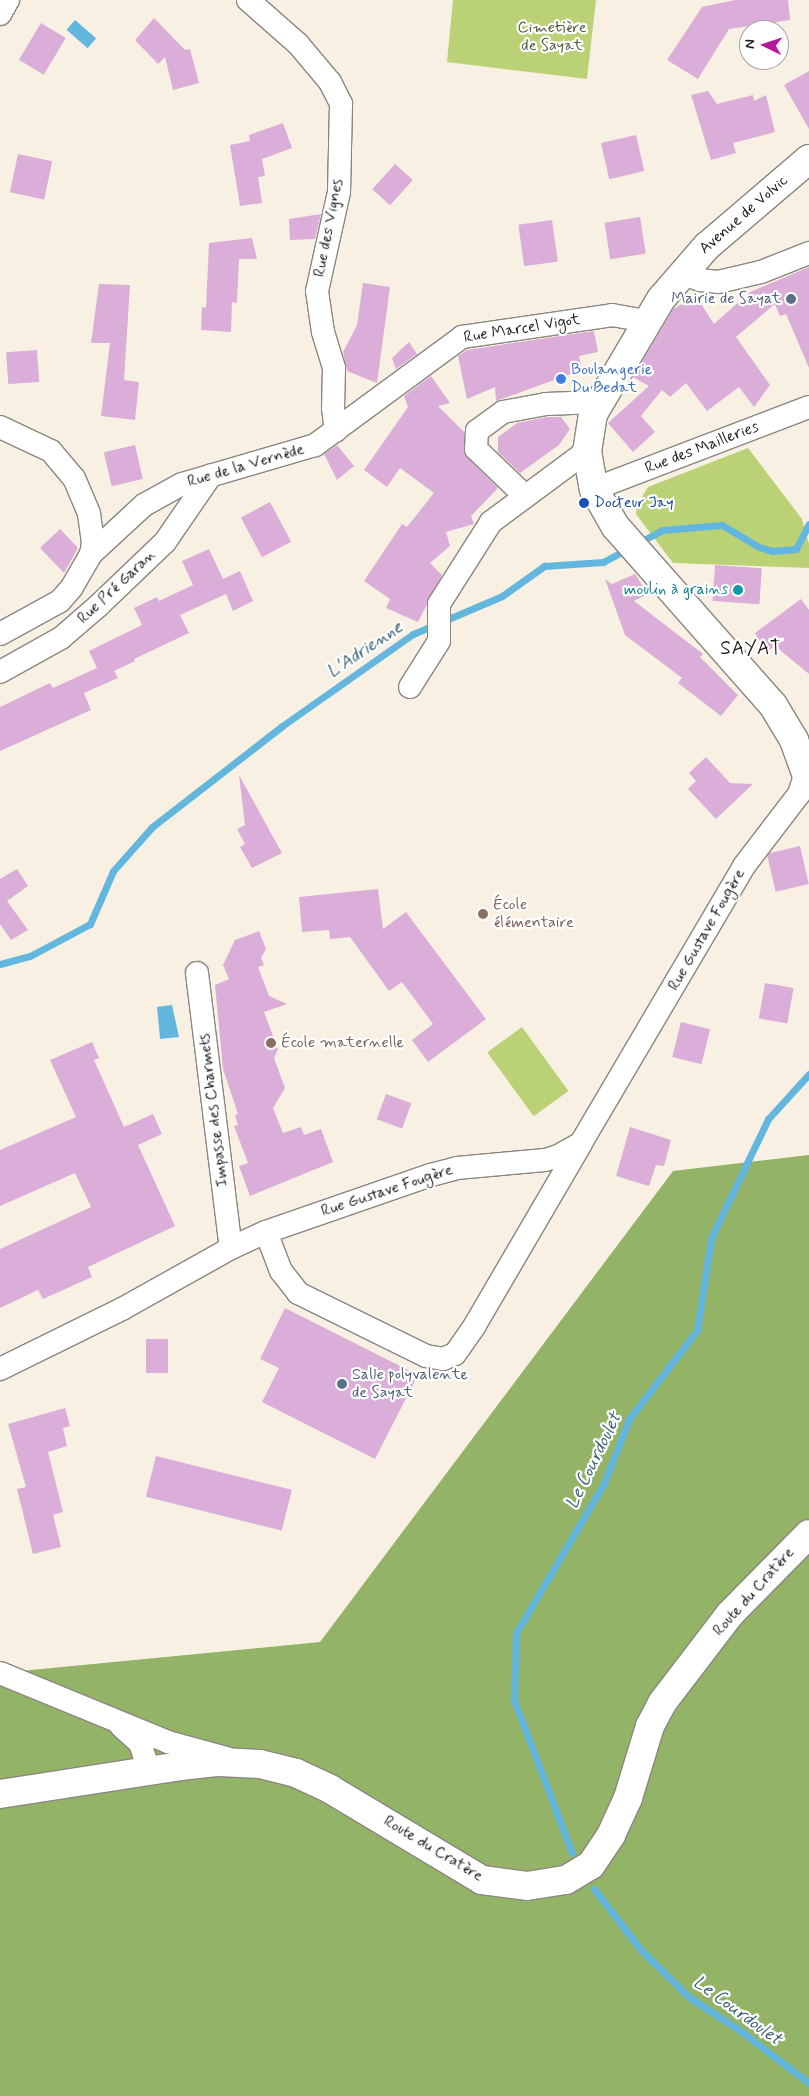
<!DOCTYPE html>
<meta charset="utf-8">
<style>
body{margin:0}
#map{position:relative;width:809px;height:2096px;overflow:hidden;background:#f8f1e3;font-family:Mynerve,sans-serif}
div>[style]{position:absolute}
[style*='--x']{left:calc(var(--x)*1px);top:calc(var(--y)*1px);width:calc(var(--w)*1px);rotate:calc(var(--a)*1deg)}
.green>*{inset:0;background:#bad175;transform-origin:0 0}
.forest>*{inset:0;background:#93b366}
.water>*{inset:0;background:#63b7df;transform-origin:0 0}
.stream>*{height:7px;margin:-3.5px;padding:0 3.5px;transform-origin:3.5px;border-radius:3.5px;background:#63b7df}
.building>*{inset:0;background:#daaed8;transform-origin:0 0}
.roads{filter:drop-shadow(1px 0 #8a8680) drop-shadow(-1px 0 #8a8680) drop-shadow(0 1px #8a8680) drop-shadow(0 -1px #8a8680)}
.minor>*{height:22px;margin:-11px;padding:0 11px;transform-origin:11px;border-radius:11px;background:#fff}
.tertiary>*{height:28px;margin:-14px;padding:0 14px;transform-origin:14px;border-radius:14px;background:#fff}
.secondary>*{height:28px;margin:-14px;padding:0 14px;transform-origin:14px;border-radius:14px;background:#fff}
.dots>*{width:14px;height:14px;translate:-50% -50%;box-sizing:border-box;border:2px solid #fff;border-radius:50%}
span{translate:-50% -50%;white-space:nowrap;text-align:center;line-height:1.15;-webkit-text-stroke:4.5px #fff;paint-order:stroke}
.park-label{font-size:16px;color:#535b3b}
.street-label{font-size:16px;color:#1c1c1c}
.service-label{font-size:16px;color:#4e5e75}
.right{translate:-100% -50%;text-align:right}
.left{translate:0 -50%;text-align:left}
.shop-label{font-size:16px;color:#366cbe}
.transit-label{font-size:16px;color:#164399}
.culture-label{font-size:16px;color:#0d838f}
.education-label{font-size:16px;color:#785e54}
.water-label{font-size:18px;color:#3c6274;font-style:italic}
.quarter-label{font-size:19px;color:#1c1c1c;letter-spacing:1px}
.north{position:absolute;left:739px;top:20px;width:50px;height:50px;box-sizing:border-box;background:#fff;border:1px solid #a4a4a4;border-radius:50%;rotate:274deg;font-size:14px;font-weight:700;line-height:20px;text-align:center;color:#1c1c1c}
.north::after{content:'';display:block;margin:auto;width:18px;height:22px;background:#b5179e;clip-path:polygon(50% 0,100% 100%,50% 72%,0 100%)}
</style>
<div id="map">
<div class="green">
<div style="clip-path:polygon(453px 0,596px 0,587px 79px,447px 62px)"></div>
<div style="clip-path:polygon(748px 448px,802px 519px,809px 544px,809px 568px,673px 563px,636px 514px,637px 505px,648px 487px)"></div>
<div style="left:522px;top:1027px;width:79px;height:43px;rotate:54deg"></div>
</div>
<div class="forest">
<div style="clip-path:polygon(809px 1155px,809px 2096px,0 2096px,0 1673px,320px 1642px,673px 1171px)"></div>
</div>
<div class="water">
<div style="left:75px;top:20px;width:28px;height:13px;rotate:41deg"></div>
<div style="clip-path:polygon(172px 1005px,179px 1037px,160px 1039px,157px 1007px)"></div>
</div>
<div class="stream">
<div style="--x:638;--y:543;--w:27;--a:-28"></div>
<div style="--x:662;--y:530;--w:60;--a:-4.8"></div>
<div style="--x:722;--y:525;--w:43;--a:30.7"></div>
<div style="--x:759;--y:547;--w:14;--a:17"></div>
<div style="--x:772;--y:551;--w:24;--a:-5"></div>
<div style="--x:796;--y:549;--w:28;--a:-63"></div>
<div style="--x:0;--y:964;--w:31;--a:-15"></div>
<div style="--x:30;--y:956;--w:68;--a:-28.1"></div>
<div style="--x:90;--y:924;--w:58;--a:-66.5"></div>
<div style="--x:113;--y:871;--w:59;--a:-48.4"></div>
<div style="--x:152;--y:827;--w:165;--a:-37.8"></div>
<div style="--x:282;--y:726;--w:160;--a:-35.1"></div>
<div style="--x:413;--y:634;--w:97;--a:-23.1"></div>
<div style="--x:502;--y:596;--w:52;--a:-35.5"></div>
<div style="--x:544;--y:566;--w:59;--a:-3.9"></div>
<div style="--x:603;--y:562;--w:30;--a:-28"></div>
<div style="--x:572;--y:1853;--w:164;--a:-110.8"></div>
<div style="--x:514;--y:1700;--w:67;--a:-88.3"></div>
<div style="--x:516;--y:1633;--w:174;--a:-59.6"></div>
<div style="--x:604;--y:1483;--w:69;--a:-68.7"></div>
<div style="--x:629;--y:1419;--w:112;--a:-52.6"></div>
<div style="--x:697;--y:1330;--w:93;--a:-81.3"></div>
<div style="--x:711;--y:1238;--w:132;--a:-64.4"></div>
<div style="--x:768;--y:1119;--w:61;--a:-47.7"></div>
<div style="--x:594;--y:1889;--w:77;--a:52.4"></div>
<div style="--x:641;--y:1950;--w:67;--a:44.4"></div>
<div style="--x:689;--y:1997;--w:64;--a:33.4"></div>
<div style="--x:742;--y:2032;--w:84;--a:37.3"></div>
</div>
<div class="building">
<div style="clip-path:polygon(735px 0,788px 0,790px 20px,729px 29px,698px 79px,667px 60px,702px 7px)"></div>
<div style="clip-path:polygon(154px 18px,185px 50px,190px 49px,199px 83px,173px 90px,165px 57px,158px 64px,135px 40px)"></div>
<div style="left:41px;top:23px;width:29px;height:43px;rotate:31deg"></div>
<div style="clip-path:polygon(809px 71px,809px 129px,784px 85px)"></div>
<div style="clip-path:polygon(708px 91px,717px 104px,753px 95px,754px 101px,766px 95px,775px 132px,733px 143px,736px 153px,711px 160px,691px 95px)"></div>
<div style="clip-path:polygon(283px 123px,292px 148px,262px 159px,265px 176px,258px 177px,262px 203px,240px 206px,230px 145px,250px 141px,249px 135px)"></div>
<div style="left:636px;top:135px;width:37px;height:36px;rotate:77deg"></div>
<div style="left:18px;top:154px;width:35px;height:39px;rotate:12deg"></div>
<div style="left:395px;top:164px;width:24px;height:34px;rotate:42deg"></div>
<div style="clip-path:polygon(321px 214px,315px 239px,290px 240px,289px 219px)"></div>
<div style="left:640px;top:217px;width:37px;height:36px;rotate:81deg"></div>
<div style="left:552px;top:220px;width:42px;height:34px;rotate:82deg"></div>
<div style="clip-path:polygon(252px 238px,257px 259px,239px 259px,237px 303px,232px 302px,231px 332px,201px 330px,202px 307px,206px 308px,209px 243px)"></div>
<div style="clip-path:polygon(809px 267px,809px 368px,786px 314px,780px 316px,775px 304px,736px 337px,770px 385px,754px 407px,739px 387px,707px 411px,686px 383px,670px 397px,662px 390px,641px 416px,655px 432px,633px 452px,608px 423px,649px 386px,633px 377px,673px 309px,696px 296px,714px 324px,750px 292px)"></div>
<div style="clip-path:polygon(363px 283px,390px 287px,377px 383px,347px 371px,343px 352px,357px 325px)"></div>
<div style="clip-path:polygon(99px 284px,130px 285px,124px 380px,139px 382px,135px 420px,101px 416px,110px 343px,91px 343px)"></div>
<div style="clip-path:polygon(594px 331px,598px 352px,579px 356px,582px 370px,496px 401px,495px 387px,467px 399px,458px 356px,467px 350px)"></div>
<div style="clip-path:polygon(409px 342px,417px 354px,396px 369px,392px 358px)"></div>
<div style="left:37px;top:350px;width:32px;height:31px;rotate:86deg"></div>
<div style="clip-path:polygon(431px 376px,450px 403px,438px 406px,464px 432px,464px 454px,498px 488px,471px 516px,474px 524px,446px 532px,450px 546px,430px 563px,442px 575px,418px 622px,386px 608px,390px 599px,364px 581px,402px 524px,407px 527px,434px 493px,400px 468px,387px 487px,364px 470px,408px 407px,404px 396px)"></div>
<div style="clip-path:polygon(547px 417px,561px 417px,570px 429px,559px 445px,520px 473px,498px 452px,498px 437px,517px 423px)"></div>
<div style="left:135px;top:445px;width:35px;height:32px;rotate:77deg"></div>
<div style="clip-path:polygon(337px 445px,354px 466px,337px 480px,324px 454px)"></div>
<div style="left:270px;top:502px;width:45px;height:33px;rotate:62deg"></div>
<div style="clip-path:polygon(60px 529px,78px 548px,64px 573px,40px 548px)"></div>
<div style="clip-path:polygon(209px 549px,223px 579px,240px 571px,253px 601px,233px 611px,226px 594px,180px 615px,189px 633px,134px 659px,135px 661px,114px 671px,118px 678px,84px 693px,91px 710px,0 751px,0 707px,50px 683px,53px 688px,97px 668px,89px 651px,142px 625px,134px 608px,157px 597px,159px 601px,193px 585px,182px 561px)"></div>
<div style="left:715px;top:565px;width:47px;height:36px;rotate:4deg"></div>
<div style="clip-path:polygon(635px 574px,648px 594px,634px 601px,703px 654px,700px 657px,738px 695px,721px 716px,678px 683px,682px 678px,625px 635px,605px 579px,612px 584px)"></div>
<div style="clip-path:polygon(801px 599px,809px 610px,809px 674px,775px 646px,767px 652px,755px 633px)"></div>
<div style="clip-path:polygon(706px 757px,730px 783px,753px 784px,716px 819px,688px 789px,696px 781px,689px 773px)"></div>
<div style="clip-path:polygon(239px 775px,282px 853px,252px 868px,240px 847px,245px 844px,237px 829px,245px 825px)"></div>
<div style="left:800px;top:846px;width:39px;height:34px;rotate:77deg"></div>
<div style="clip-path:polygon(17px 869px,28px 886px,7px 901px,28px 930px,11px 940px,0 924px,0 879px)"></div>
<div style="clip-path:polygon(378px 889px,383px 929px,406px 912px,486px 1019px,428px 1062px,412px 1040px,433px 1024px,402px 982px,389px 991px,350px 937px,330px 939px,329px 930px,302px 932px,299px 897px)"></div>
<div style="clip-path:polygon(259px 931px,266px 949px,261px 958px,264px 965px,258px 967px,269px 996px,287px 1004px,264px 1012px,278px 1049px,274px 1058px,285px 1088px,273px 1108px,283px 1133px,301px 1127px,304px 1135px,321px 1129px,333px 1162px,250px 1196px,239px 1166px,248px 1163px,234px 1126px,238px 1125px,235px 1115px,238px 1114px,223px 1069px,215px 985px,229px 979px,223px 965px,235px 940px)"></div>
<div style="left:765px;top:983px;width:29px;height:36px;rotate:10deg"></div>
<div style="left:681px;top:1022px;width:30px;height:36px;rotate:14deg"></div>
<div style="clip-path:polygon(92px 1042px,99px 1058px,94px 1060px,124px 1127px,153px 1114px,162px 1134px,138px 1145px,175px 1226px,88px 1267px,92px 1277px,43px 1299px,38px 1290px,0 1308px,0 1249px,91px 1207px,75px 1173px,0 1206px,0 1150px,76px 1117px,50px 1060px)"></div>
<div style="left:386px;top:1094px;width:27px;height:27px;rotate:20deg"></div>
<div style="clip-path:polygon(630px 1127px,671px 1140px,664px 1166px,656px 1165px,649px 1186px,616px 1176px)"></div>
<div style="clip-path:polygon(285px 1308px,418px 1375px,375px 1459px,262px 1402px,279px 1368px,260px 1359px)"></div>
<div style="left:146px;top:1339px;width:22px;height:34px"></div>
<div style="clip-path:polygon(65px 1408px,70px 1426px,63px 1428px,67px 1446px,48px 1452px,63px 1512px,53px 1515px,61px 1547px,33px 1554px,17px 1489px,26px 1487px,8px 1424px)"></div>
<div style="left:156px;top:1456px;width:140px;height:42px;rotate:14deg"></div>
</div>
<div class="roads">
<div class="minor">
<div style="--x:248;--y:0;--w:67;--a:41.3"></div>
<div style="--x:298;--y:44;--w:50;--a:49.9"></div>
<div style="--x:330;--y:82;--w:25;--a:63"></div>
<div style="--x:341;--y:104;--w:88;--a:91.3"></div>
<div style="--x:339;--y:192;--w:101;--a:102.5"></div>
<div style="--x:317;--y:291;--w:41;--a:81.7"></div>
<div style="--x:323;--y:332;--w:38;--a:73"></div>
<div style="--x:334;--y:368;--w:40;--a:91.4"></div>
<div style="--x:333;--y:408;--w:23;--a:83"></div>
<div style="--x:0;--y:14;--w:16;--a:-60"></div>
<div style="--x:681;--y:273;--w:20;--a:20"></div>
<div style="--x:700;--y:280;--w:18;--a:6"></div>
<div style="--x:718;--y:282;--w:44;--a:-13.1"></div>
<div style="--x:761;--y:272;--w:52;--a:-21.6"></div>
<div style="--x:0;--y:427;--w:56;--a:25.2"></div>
<div style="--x:51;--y:451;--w:35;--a:50"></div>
<div style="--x:74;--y:478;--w:39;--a:67"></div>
<div style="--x:89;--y:514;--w:29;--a:82"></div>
<div style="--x:93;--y:543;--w:11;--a:100"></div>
<div style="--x:594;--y:489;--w:230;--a:-20.9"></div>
<div style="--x:525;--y:496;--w:68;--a:-136.2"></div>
<div style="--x:476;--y:449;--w:18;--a:-87"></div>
<div style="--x:477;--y:431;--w:32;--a:-36"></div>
<div style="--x:503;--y:412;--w:44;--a:-10.5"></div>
<div style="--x:546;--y:404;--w:52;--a:-2.2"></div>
<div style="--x:0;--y:634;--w:68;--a:-28.8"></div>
<div style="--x:60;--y:601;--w:18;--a:-49"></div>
<div style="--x:72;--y:587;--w:38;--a:-60"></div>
<div style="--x:91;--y:554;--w:72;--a:-42.8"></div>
<div style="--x:144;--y:505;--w:43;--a:-28.9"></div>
<div style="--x:182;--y:484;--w:139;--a:-16.3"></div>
<div style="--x:315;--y:445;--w:182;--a:-36.3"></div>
<div style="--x:462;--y:337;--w:152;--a:-8.3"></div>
<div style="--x:612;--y:315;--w:36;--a:10"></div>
<div style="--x:0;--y:672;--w:70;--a:-29.1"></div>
<div style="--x:61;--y:638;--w:48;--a:-40.7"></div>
<div style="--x:97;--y:607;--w:94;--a:-43.7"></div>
<div style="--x:165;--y:542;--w:81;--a:-55.5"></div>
<div style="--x:410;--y:687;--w:54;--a:-57.8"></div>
<div style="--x:439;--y:641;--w:37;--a:-90"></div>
<div style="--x:439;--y:604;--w:97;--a:-57.6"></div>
<div style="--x:491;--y:522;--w:119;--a:-36.5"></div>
<div style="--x:197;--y:973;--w:277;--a:83"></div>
<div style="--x:266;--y:1232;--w:42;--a:69"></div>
<div style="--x:281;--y:1271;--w:28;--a:52"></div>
<div style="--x:298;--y:1293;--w:143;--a:26.2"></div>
<div style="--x:426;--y:1356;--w:17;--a:10"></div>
<div style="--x:443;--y:1359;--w:13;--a:-23"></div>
<div style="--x:455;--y:1354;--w:35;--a:-55"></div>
<div style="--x:475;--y:1325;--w:208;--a:-59.7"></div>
<div style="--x:0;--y:1369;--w:136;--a:-26.2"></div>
<div style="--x:122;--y:1309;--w:125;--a:-29.2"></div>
<div style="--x:231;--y:1248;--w:38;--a:-25"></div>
<div style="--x:266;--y:1232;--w:175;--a:-19.1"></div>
<div style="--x:431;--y:1175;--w:27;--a:-15"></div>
<div style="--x:457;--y:1168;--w:88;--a:-5.2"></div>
<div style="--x:545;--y:1160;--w:14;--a:-17"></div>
<div style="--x:558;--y:1156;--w:26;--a:-29"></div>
<div style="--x:581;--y:1143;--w:321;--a:-59.5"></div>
<div style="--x:744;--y:866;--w:91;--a:-52.6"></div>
<div style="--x:799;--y:794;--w:22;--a:-72"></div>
<div style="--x:0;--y:1673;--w:182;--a:22.3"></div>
<div style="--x:168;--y:1742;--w:61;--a:15.2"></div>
<div style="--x:121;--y:1726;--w:25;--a:42"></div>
<div style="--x:140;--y:1743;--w:28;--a:72"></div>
</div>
<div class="tertiary">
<div style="--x:809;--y:159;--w:134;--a:139.5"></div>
<div style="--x:707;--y:246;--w:70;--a:131"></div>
<div style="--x:661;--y:299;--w:134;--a:120.6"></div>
<div style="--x:593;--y:414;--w:37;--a:99"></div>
<div style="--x:587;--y:451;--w:39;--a:80"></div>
<div style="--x:594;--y:489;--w:43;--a:60.4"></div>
<div style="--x:615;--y:526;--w:239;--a:48.6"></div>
<div style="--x:773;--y:705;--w:41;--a:59"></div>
<div style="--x:794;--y:740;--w:45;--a:70.3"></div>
</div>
<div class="secondary">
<div style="--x:0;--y:1794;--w:182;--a:-8.8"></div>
<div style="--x:180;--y:1766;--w:39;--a:-6"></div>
<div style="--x:219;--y:1762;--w:41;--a:2.8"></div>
<div style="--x:260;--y:1764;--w:37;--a:14"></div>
<div style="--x:296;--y:1773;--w:38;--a:25"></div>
<div style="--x:330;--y:1789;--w:177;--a:30.9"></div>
<div style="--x:482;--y:1880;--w:45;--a:7.6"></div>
<div style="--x:527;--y:1886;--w:39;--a:-9"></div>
<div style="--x:566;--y:1880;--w:29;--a:-31"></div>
<div style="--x:591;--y:1865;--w:36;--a:-56"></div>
<div style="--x:611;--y:1835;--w:41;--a:-65.3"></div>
<div style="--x:628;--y:1798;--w:75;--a:-73"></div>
<div style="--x:650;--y:1726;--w:26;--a:-62"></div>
<div style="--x:662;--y:1703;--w:112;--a:-52.6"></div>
<div style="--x:730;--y:1614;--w:112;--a:-45.4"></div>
</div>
</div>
<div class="dots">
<div style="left:791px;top:299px;background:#5c6f8a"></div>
<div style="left:561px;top:379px;background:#3f7fe0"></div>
<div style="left:584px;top:503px;background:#1a4fb4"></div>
<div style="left:738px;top:590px;background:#0f9aa8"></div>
<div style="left:483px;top:914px;background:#8d6e63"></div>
<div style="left:271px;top:1043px;background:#8d6e63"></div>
<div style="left:342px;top:1384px;background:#5c6f8a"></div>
</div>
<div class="park-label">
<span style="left:552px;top:37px">Cimetière<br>de Sayat</span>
</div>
<div class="street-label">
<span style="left:744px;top:215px;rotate:-41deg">Avenue de Volvic</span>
<span style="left:329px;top:228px;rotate:-79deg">Rue des Vignes</span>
<span style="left:522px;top:329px;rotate:-9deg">Rue Marcel Vigot</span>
<span style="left:702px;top:448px;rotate:-21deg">Rue des Mailleries</span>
<span style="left:246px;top:466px;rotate:-16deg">Rue de la Vernède</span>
<span style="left:117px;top:587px;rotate:-43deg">Rue Pré Garan</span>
<span style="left:707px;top:930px;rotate:-60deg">Rue Gustave Fougère</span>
<span style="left:214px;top:1110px;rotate:-97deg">Impasse des Charmets</span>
<span style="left:387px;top:1191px;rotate:-18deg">Rue Gustave Fougère</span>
<span style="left:754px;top:1592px;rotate:-48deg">Route du Cratère</span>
<span style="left:433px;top:1849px;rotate:31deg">Route du Cratère</span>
</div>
<div class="service-label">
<span class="right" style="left:781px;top:299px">Mairie de Sayat</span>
<span class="left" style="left:352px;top:1384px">Salle polyvalente<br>de Sayat</span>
</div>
<div class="shop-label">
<span class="left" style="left:571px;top:379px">Boulangerie<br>Du Bedat</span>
</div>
<div class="transit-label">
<span class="left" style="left:594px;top:503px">Docteur Jay</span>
</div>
<div class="culture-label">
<span class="right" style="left:728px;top:590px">moulin à grains</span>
</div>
<div class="education-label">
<span class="left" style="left:493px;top:914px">École<br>élémentaire</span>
<span class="left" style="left:281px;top:1043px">École maternelle</span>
</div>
<div class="water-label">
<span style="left:365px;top:650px;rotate:-34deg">L'Adrienne</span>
<span style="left:594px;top:1461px;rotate:-64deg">Le Courdoulet</span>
<span style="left:737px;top:2011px;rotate:36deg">Le Courdoulet</span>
</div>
<div class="quarter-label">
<span style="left:751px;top:649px">SAYAT</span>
</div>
<div class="north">N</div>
</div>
